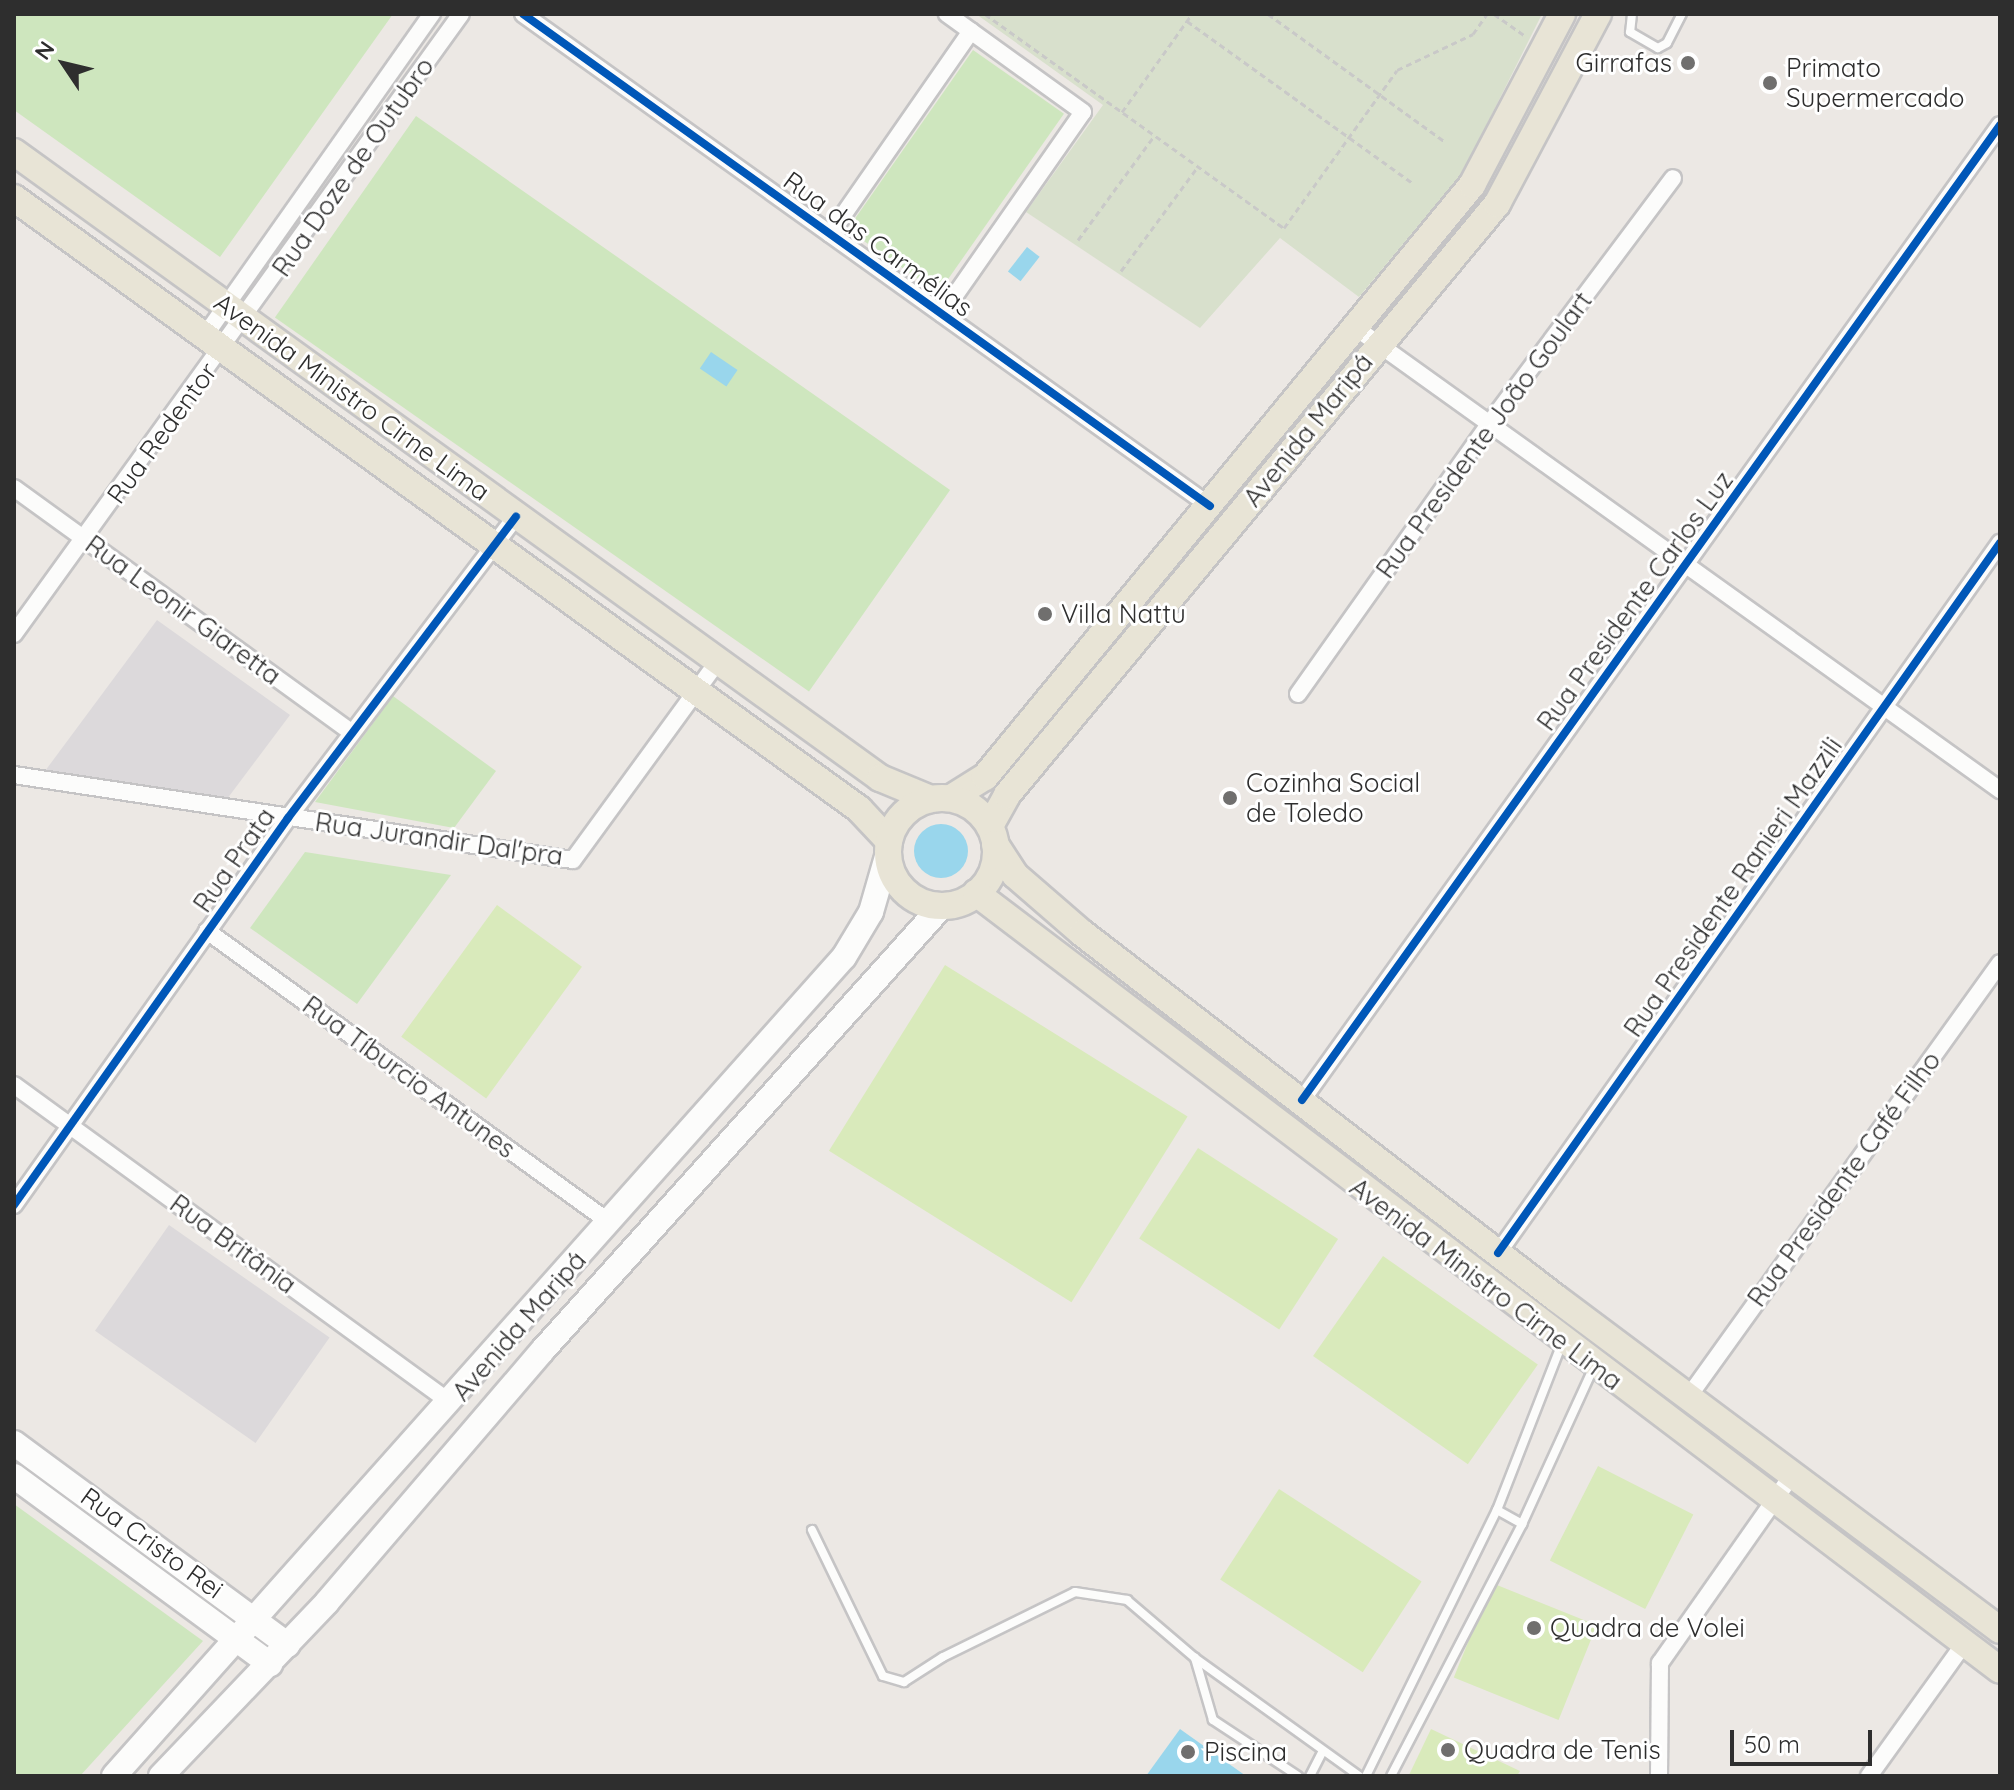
<!DOCTYPE html>
<meta charset="utf-8">
<style>
body{margin:0}
#map{position:relative;width:2014px;height:1790px;overflow:hidden;background:#ece8e4;font-family:Quicksand,sans-serif}
div>[style]{position:absolute}
[style*='--x']{left:calc(var(--x)*1px);top:calc(var(--y)*1px);width:calc(var(--w)*1px);rotate:calc(var(--a)*1deg)}
.industrial>*{inset:0;background:#dcd9db;transform-origin:0 0}
.green>*{inset:0;background:#cee6be;transform-origin:0 0}
.cemetery>*{inset:0;background:#d8e0cc}
.pitch>*{inset:0;background:#d9eabb;transform-origin:0 0}
.water>*{inset:0;background:#99d6ec;transform-origin:0 0}
.round{border-radius:50%}
.path>*{height:3px;margin-top:-1.5px;transform-origin:0;background:repeating-linear-gradient(90deg,#c9c9c8 0 6px,transparent 0 10px)}
.roads{filter:drop-shadow(2px 0 #c5c4c5) drop-shadow(-2px 0 #c5c4c5) drop-shadow(0 2px #c5c4c5) drop-shadow(0 -2px #c5c4c5)}
.lane>*{height:8px;margin:-4px;padding:0 4px;transform-origin:4px;border-radius:4px;background:#fcfcfb}
.street>*{height:16px;margin:-8px;padding:0 8px;transform-origin:8px;border-radius:8px;background:#fcfcfb}
.secondary>*{height:24px;margin:-12px;padding:0 12px;transform-origin:12px;border-radius:12px;background:#fcfcfb}
.primary>*{height:26px;margin:-13px;padding:0 13px;transform-origin:13px;border-radius:13px;background:#e8e4d6}
.primary>.ring{margin:-13px;padding:0;box-sizing:content-box;background:none;border:26px solid #e8e4d6;border-radius:50%}
.cycleway>*{height:8px;margin:-4px;padding:0 4px;transform-origin:4px;border-radius:4px;background:#0057b8}
.dots>*{width:22px;height:22px;translate:-50% -50%;box-sizing:border-box;border:4px solid #fff;border-radius:50%}
span{translate:-50% -50%;white-space:nowrap;text-align:center;line-height:1.15;-webkit-text-stroke:6px #fff;paint-order:stroke}
.poi-label{font-size:26px;color:#2e2e2e}
.right{translate:-100% -50%;text-align:right}
.left{translate:0 -50%;text-align:left}
.street-label{font-size:26px;color:#2e2e2e}
.frame{position:absolute;inset:0;border:16px solid #2e2e2e;pointer-events:none}
.north{position:absolute;left:24px;top:24px;width:80px;height:80px;-webkit-text-stroke:6px #fff;paint-order:stroke;rotate:305deg;font-size:22px;font-weight:700;line-height:32px;text-align:center;color:#2e2e2e}
.north::after{content:'';display:block;margin:auto;width:28px;height:36px;background:#2e2e2e;clip-path:polygon(50% 0,100% 100%,50% 72%,0 100%)}
.scale{position:absolute;left:1730px;top:1730px;width:142px;height:36px;box-sizing:border-box;border:4px solid #2e2e2e;border-top:0;padding-left:10px;font-size:24px;line-height:28px;white-space:nowrap;color:#2e2e2e;-webkit-text-stroke:6px #fff;paint-order:stroke}
</style>
<div id="map">
<div class="industrial">
<div style="clip-path:polygon(157px 620px,290px 715px,227px 799px,45px 771px)"></div>
<div style="left:169px;top:1225px;width:196px;height:129px;rotate:35deg"></div>
</div>
<div class="green">
<div style="clip-path:polygon(14px 14px,393px 14px,220px 257px,14px 110px)"></div>
<div style="left:973px;top:50px;width:111px;height:219px;rotate:35deg"></div>
<div style="left:416px;top:116px;width:652px;height:246px;rotate:35deg"></div>
<div style="clip-path:polygon(393px 696px,496px 771px,454px 828px,315px 802px)"></div>
<div style="clip-path:polygon(305px 852px,451px 875px,357px 1004px,250px 928px)"></div>
<div style="clip-path:polygon(14px 1504px,203px 1641px,80px 1776px,14px 1776px)"></div>
</div>
<div class="cemetery">
<div style="clip-path:polygon(976px 14px,1542px 14px,1463px 172px,1359px 297px,1280px 238px,1200px 328px,1026px 212px,1103px 105px)"></div>
</div>
<div class="pitch">
<div style="left:497px;top:905px;width:105px;height:163px;rotate:36deg"></div>
<div style="left:945px;top:965px;width:286px;height:219px;rotate:32deg"></div>
<div style="left:1198px;top:1148px;width:167px;height:108px;rotate:33deg"></div>
<div style="left:1383px;top:1256px;width:189px;height:122px;rotate:35deg"></div>
<div style="left:1598px;top:1466px;width:107px;height:106px;rotate:27deg"></div>
<div style="left:1279px;top:1489px;width:170px;height:108px;rotate:33deg"></div>
<div style="left:1492px;top:1583px;width:113px;height:102px;rotate:22deg"></div>
<div style="clip-path:polygon(1431px 1729px,1520px 1771px,1517px 1776px,1409px 1775px)"></div>
</div>
<div class="water">
<div style="left:1027px;top:247px;width:16px;height:31px;rotate:38deg"></div>
<div style="left:711px;top:352px;width:32px;height:20px;rotate:34deg"></div>
<div class="round" style="left:914px;top:824px;width:54px;height:54px"></div>
<div style="clip-path:polygon(1180px 1729px,1246px 1776px,1146px 1776px)"></div>
</div>
<div class="path">
<div style="--x:985;--y:14;--w:368;--a:35.6"></div>
<div style="--x:1284;--y:228;--w:194;--a:-54.4"></div>
<div style="--x:1397;--y:70;--w:84;--a:-25.3"></div>
<div style="--x:1473;--y:34;--w:24;--a:-55"></div>
<div style="--x:1268;--y:14;--w:217;--a:35.8"></div>
<div style="--x:1494;--y:14;--w:37;--a:35"></div>
<div style="--x:1187;--y:21;--w:279;--a:35.7"></div>
<div style="--x:1122;--y:112;--w:120;--a:-54.5"></div>
<div style="--x:1078;--y:240;--w:129;--a:-53.8"></div>
<div style="--x:1121;--y:271;--w:128;--a:-53.6"></div>
</div>
<div class="roads">
<div class="lane">
<div style="--x:1632;--y:14;--w:18;--a:96"></div>
<div style="--x:1630;--y:32;--w:32;--a:30"></div>
<div style="--x:1658;--y:48;--w:10;--a:-29"></div>
<div style="--x:1667;--y:43;--w:33;--a:-63"></div>
<div style="--x:1497;--y:1510;--w:29;--a:29"></div>
<div style="--x:812;--y:1530;--w:162;--a:64.1"></div>
<div style="--x:883;--y:1676;--w:22;--a:16"></div>
<div style="--x:904;--y:1682;--w:46;--a:-32.7"></div>
<div style="--x:943;--y:1657;--w:147;--a:-26.2"></div>
<div style="--x:1075;--y:1592;--w:53;--a:8.7"></div>
<div style="--x:1127;--y:1600;--w:89;--a:40.5"></div>
<div style="--x:1298;--y:1776;--w:102;--a:-146.6"></div>
<div style="--x:1213;--y:1720;--w:65;--a:-106.2"></div>
<div style="--x:1195;--y:1658;--w:202;--a:35.7"></div>
<div style="--x:1310;--y:1776;--w:27;--a:-63"></div>
<div style="--x:1366;--y:1776;--w:297;--a:-63.8"></div>
<div style="--x:1497;--y:1510;--w:179;--a:-68.7"></div>
<div style="--x:1391;--y:1776;--w:284;--a:-62.5"></div>
<div style="--x:1522;--y:1524;--w:173;--a:-65.4"></div>
</div>
<div class="street">
<div style="--x:523;--y:14;--w:845;--a:35.61"></div>
<div style="--x:830;--y:234;--w:247;--a:-55.2"></div>
<div style="--x:942;--y:314;--w:246;--a:-55.1"></div>
<div style="--x:1083;--y:112;--w:168;--a:-144.2"></div>
<div style="--x:1356;--y:328;--w:793;--a:35.66"></div>
<div style="--x:206;--y:334;--w:392;--a:-54.8"></div>
<div style="--x:14;--y:488;--w:416;--a:35.9"></div>
<div style="--x:14;--y:634;--w:764;--a:-54.21"></div>
<div style="--x:1298;--y:694;--w:331;--a:-54.7"></div>
<div style="--x:1489;--y:424;--w:307;--a:-53.2"></div>
<div style="--x:14;--y:775;--w:565;--a:8.65"></div>
<div style="--x:573;--y:860;--w:246;--a:-53.9"></div>
<div style="--x:207;--y:931;--w:498;--a:35.9"></div>
<div style="--x:14;--y:1085;--w:540;--a:36.04"></div>
<div style="--x:1302;--y:1100;--w:1199;--a:-54.4"></div>
<div style="--x:14;--y:1205;--w:474;--a:-54.7"></div>
<div style="--x:288;--y:818;--w:378;--a:-52.9"></div>
<div style="--x:1498;--y:1253;--w:870;--a:-54.74"></div>
<div style="--x:1689;--y:1396;--w:533;--a:-54.31"></div>
<div style="--x:1659;--y:1776;--w:113;--a:-89.5"></div>
<div style="--x:1660;--y:1663;--w:231;--a:-54.9"></div>
<div style="--x:1869;--y:1776;--w:163;--a:-54.3"></div>
</div>
<div class="secondary">
<div style="--x:14;--y:1443;--w:340;--a:36.4"></div>
<div style="--x:14;--y:1476;--w:318;--a:36.3"></div>
<div style="--x:114;--y:1776;--w:1097;--a:-48.29"></div>
<div style="--x:844;--y:957;--w:52;--a:-59"></div>
<div style="--x:871;--y:912;--w:61;--a:-73.9"></div>
<div style="--x:161;--y:1776;--w:240;--a:-46.3"></div>
<div style="--x:327;--y:1602;--w:332;--a:-49.4"></div>
<div style="--x:543;--y:1350;--w:597;--a:-48.06"></div>
</div>
<div class="primary">
<div style="--x:14;--y:152;--w:1069;--a:35.86"></div>
<div style="--x:880;--y:778;--w:55;--a:22.4"></div>
<div style="--x:14;--y:198;--w:1043;--a:35.87"></div>
<div style="--x:859;--y:809;--w:44;--a:46.8"></div>
<div style="--x:951;--y:798;--w:40;--a:-32"></div>
<div style="--x:985;--y:777;--w:767;--a:-50.56"></div>
<div style="--x:1472;--y:185;--w:193;--a:-62.2"></div>
<div class="ring" style="left:888px;top:798px;width:82px;height:82px"></div>
<div style="--x:990;--y:826;--w:35;--a:-61"></div>
<div style="--x:1007;--y:795;--w:768;--a:-50.34"></div>
<div style="--x:1497;--y:204;--w:215;--a:-62"></div>
<div style="--x:995;--y:844;--w:37;--a:57"></div>
<div style="--x:1015;--y:875;--w:89;--a:40.9"></div>
<div style="--x:1082;--y:933;--w:598;--a:37.6"></div>
<div style="--x:1556;--y:1298;--w:554;--a:36.79"></div>
<div style="--x:976;--y:893;--w:1285;--a:37.19"></div>
</div>
</div>
<div class="cycleway">
<div style="--x:523;--y:14;--w:845;--a:35.61"></div>
<div style="--x:1302;--y:1100;--w:1199;--a:-54.4"></div>
<div style="--x:14;--y:1205;--w:474;--a:-54.7"></div>
<div style="--x:288;--y:818;--w:378;--a:-52.9"></div>
<div style="--x:1498;--y:1253;--w:870;--a:-54.74"></div>
</div>
<div class="dots">
<div style="left:1688px;top:63px;background:#706f6e"></div>
<div style="left:1770px;top:83px;background:#706f6e"></div>
<div style="left:1045px;top:614px;background:#706f6e"></div>
<div style="left:1230px;top:798px;background:#706f6e"></div>
<div style="left:1534px;top:1628px;background:#706f6e"></div>
<div style="left:1448px;top:1750px;background:#706f6e"></div>
<div style="left:1188px;top:1752px;background:#706f6e"></div>
</div>
<div class="poi-label">
<span class="right" style="left:1672px;top:63px">Girrafas</span>
<span class="left" style="left:1786px;top:83px">Primato<br>Supermercado</span>
<span class="left" style="left:1061px;top:614px">Villa Nattu</span>
<span class="left" style="left:1246px;top:798px">Cozinha Social<br>de Toledo</span>
<span class="left" style="left:1550px;top:1628px">Quadra de Volei</span>
<span class="left" style="left:1464px;top:1750px">Quadra de Tenis</span>
<span class="left" style="left:1204px;top:1752px">Piscina</span>
</div>
<div class="street-label">
<span style="left:353px;top:167px;rotate:-55deg">Rua Doze de Outubro</span>
<span style="left:878px;top:244px;rotate:36deg">Rua das Carmélias</span>
<span style="left:352px;top:397px;rotate:36deg">Avenida Ministro Cirne Lima</span>
<span style="left:1308px;top:430px;rotate:-51deg">Avenida Maripá</span>
<span style="left:162px;top:433px;rotate:-54deg">Rua Redentor</span>
<span style="left:1484px;top:435px;rotate:-54deg">Rua Presidente João Goulart</span>
<span style="left:1635px;top:601px;rotate:-54deg">Rua Presidente Carlos Luz</span>
<span style="left:183px;top:610px;rotate:36deg">Rua Leonir Giaretta</span>
<span style="left:439px;top:839px;rotate:8deg">Rua Jurandir Dal'pra</span>
<span style="left:234px;top:860px;rotate:-55deg">Rua Prata</span>
<span style="left:1733px;top:887px;rotate:-55deg">Rua Presidente Ranieri Mazzili</span>
<span style="left:409px;top:1077px;rotate:36deg">Rua Tíburcio Antunes</span>
<span style="left:1844px;top:1179px;rotate:-54deg">Rua Presidente Café Filho</span>
<span style="left:233px;top:1244px;rotate:36deg">Rua Britânia</span>
<span style="left:1486px;top:1284px;rotate:37deg">Avenida Ministro Cirne Lima</span>
<span style="left:519px;top:1326px;rotate:-49deg">Avenida Maripá</span>
<span style="left:152px;top:1543px;rotate:36deg">Rua Cristo Rei</span>
</div>
<div class="frame"></div>
<div class="north">N</div>
<div class="scale">50 m</div>
</div>
